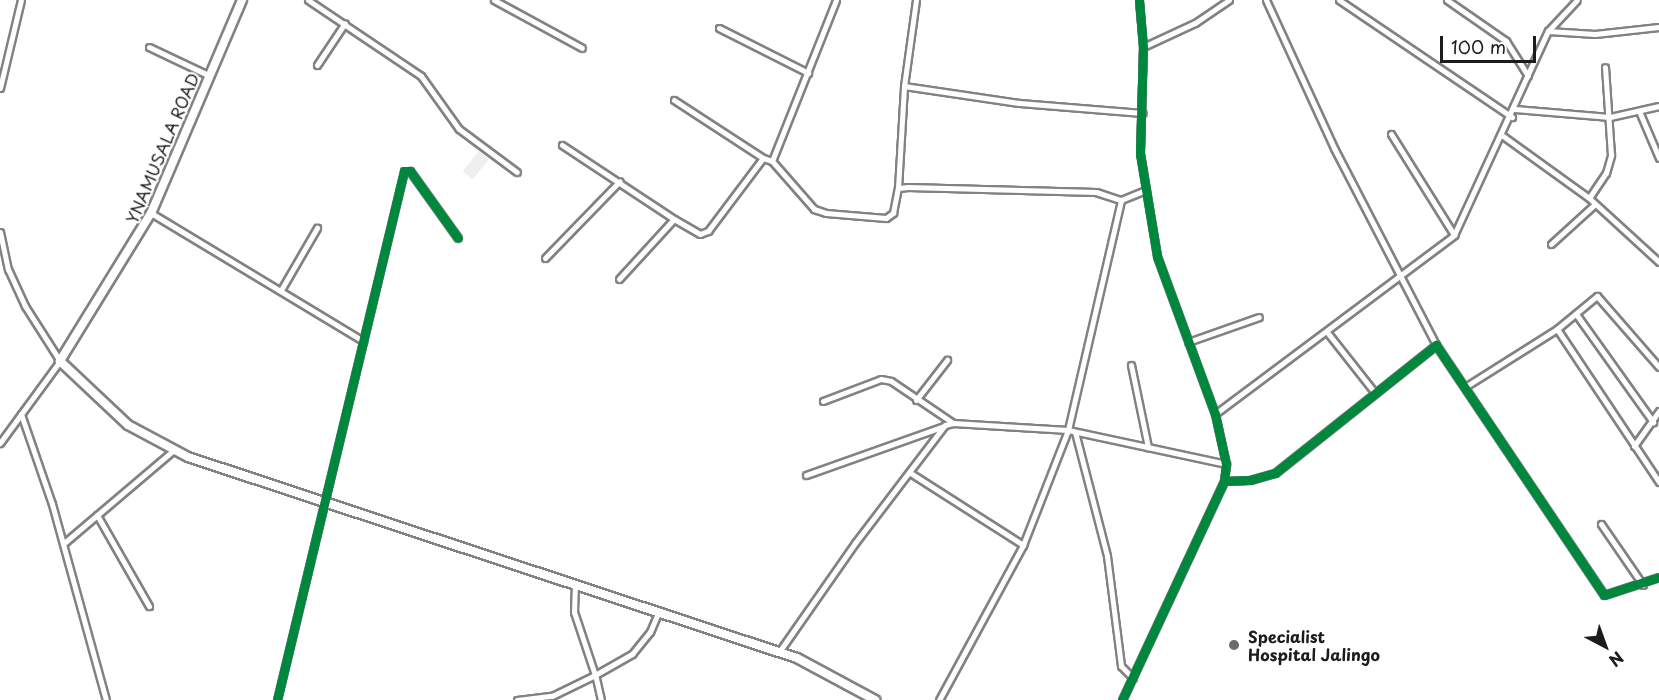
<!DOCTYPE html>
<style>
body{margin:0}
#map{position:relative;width:1659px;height:700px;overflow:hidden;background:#fff;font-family:"Playpen Sans",sans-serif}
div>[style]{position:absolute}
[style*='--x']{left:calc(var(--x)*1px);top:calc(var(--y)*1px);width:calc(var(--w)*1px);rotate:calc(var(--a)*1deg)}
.green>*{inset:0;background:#efefef;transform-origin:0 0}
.roads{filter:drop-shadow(2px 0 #828282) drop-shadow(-2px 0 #828282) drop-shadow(0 2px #828282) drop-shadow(0 -2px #828282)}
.street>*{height:5px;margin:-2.5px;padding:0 2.5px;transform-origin:2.5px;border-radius:2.5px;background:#fff}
.secondary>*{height:8px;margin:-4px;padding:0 4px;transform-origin:4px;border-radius:4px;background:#fff}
.cycleway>*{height:9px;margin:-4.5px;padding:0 4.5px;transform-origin:4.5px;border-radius:4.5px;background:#00873e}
.dots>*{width:16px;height:16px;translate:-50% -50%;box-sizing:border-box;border:3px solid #fff;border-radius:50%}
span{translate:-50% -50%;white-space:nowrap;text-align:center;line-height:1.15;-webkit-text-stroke:4.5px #fff;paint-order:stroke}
.street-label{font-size:16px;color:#1c1c1c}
.poi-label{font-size:16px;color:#1c1c1c;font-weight:700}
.left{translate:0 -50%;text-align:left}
.north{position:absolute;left:1575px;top:616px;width:60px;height:60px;-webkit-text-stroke:4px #fff;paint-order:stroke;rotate:139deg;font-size:16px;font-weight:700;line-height:24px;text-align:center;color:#1c1c1c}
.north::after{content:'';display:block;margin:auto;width:21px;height:27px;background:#1c1c1c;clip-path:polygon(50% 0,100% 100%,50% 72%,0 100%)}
.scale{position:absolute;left:1440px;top:36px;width:96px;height:27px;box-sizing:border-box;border:3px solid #1c1c1c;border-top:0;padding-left:8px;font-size:18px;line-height:21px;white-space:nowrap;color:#1c1c1c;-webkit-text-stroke:4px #fff;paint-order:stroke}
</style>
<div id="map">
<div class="green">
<div style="left:479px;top:151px;width:13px;height:26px;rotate:39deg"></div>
</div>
<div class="roads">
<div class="street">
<div style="--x:308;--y:0;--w:136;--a:33.9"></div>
<div style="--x:421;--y:76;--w:65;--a:54.4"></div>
<div style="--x:459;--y:129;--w:72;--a:36.6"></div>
<div style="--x:494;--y:0;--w:100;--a:28.6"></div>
<div style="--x:916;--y:0;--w:87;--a:97.9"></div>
<div style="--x:904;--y:86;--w:116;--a:8.4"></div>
<div style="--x:1019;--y:103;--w:124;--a:4.6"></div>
<div style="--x:1266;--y:0;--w:163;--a:65.3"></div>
<div style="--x:1334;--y:148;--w:222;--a:62.6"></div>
<div style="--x:1339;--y:0;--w:209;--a:34.1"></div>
<div style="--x:1447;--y:0;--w:72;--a:34.8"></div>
<div style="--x:1506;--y:41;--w:41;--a:57.8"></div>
<div style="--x:719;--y:28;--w:100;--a:26.8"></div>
<div style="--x:1548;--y:31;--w:47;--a:3.7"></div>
<div style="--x:1595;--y:34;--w:64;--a:-6.2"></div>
<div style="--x:149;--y:47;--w:65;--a:25.4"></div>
<div style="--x:1143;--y:47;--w:57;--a:-24.8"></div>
<div style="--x:1195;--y:23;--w:41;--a:-34.1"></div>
<div style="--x:317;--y:65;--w:50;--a:-56.3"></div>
<div style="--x:0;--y:88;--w:90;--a:-76.6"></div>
<div style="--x:674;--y:100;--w:106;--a:33.1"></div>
<div style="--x:1515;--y:109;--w:95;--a:4.8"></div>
<div style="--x:1610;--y:117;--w:50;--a:-12.7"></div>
<div style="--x:1639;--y:111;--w:51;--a:66.9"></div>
<div style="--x:1391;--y:134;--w:119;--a:58"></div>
<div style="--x:1503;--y:136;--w:106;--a:35.8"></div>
<div style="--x:1589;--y:198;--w:95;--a:42.4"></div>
<div style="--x:562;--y:145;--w:134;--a:33.5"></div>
<div style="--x:674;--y:219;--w:30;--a:30"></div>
<div style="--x:700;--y:234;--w:9;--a:-21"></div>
<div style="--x:708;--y:231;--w:91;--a:-53"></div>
<div style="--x:763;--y:158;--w:9;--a:18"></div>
<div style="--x:772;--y:161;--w:173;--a:-68.3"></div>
<div style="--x:772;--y:161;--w:64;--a:48.8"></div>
<div style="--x:814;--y:209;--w:13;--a:18"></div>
<div style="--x:826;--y:213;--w:60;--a:4.8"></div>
<div style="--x:886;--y:218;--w:9;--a:-36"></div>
<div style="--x:893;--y:213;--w:25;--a:-79"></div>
<div style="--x:898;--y:188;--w:10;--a:-6"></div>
<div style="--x:908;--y:187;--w:188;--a:1.5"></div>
<div style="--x:1096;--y:192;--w:26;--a:18"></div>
<div style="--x:1121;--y:200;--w:27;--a:-22"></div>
<div style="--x:898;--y:188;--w:102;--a:-86.6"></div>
<div style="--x:1589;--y:198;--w:30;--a:-56"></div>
<div style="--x:1606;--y:173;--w:19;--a:-74"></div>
<div style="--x:1611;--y:155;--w:88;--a:-93.9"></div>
<div style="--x:151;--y:213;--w:248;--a:31.1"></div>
<div style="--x:0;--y:232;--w:38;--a:78"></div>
<div style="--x:8;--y:269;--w:41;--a:65.3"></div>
<div style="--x:25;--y:306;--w:65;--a:57.5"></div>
<div style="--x:60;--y:361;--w:102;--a:126.2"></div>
<div style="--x:1551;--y:244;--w:59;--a:-42.3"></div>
<div style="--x:545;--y:258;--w:107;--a:-45.8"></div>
<div style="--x:619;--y:279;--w:81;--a:-47.5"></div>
<div style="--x:281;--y:290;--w:72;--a:-59.9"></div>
<div style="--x:1576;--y:314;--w:133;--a:54.5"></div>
<div style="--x:1557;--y:329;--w:184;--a:56.3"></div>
<div style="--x:1327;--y:332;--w:78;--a:51.8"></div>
<div style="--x:1188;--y:342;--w:75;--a:-19.4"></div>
<div style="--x:1131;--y:365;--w:84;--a:78.3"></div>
<div style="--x:1465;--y:387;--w:109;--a:-32.2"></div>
<div style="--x:1557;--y:329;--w:52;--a:-39.5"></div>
<div style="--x:1597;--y:296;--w:94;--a:48.9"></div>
<div style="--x:916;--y:400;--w:51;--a:-52.2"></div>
<div style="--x:823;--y:401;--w:62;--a:-20.8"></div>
<div style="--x:881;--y:379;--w:10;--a:11"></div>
<div style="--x:891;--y:381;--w:75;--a:34.1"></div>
<div style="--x:953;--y:423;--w:115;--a:3.5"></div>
<div style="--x:1068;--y:430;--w:162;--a:12.1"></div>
<div style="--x:21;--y:414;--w:95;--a:71"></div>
<div style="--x:52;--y:504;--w:203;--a:74.6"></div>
<div style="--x:1215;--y:414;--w:299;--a:-36.8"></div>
<div style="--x:1454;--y:235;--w:225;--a:-65.3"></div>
<div style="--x:1548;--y:31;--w:42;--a:-46.9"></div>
<div style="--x:1075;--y:432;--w:128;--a:75.5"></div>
<div style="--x:1107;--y:556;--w:111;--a:82.7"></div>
<div style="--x:1121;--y:666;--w:17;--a:45"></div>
<div style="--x:1634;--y:446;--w:43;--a:-54.5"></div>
<div style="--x:912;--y:474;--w:132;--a:32.6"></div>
<div style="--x:806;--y:475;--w:146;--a:-19.5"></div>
<div style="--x:1224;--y:481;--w:26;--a:-2"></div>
<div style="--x:1250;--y:480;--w:26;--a:-16"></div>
<div style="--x:1275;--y:473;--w:206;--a:-38.5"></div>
<div style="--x:1436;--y:345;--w:301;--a:56.1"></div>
<div style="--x:1604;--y:595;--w:58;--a:-18.1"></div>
<div style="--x:97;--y:515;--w:105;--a:60.3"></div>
<div style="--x:1601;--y:524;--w:74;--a:55.5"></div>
<div style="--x:63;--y:544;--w:145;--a:-40.3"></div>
<div style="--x:779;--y:652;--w:133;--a:-55.1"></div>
<div style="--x:855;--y:543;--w:148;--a:-52.7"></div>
<div style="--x:945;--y:425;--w:8;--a:-14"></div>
<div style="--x:277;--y:700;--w:544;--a:-76.5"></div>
<div style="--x:404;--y:171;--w:6;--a:0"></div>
<div style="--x:410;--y:171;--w:82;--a:54.4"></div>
<div style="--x:517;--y:700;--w:35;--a:-7"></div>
<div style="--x:552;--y:696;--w:48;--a:-26"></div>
<div style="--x:595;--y:675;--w:66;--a:-108.4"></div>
<div style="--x:574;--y:612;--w:28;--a:-88"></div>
<div style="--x:601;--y:700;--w:26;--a:-103"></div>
<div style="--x:595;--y:675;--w:43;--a:-29.6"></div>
<div style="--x:632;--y:654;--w:28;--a:-51"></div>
<div style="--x:650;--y:632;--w:23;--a:-67"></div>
<div style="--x:939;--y:700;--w:176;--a:-61.5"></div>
<div style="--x:1023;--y:545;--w:123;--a:-68.6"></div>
<div style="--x:1068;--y:430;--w:236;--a:-77"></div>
<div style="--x:1122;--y:700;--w:242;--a:-65"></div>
<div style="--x:1224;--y:481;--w:17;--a:-83"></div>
<div style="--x:1226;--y:464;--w:51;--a:-102.4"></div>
<div style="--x:1215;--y:414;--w:168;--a:-110.2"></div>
<div style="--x:1157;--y:256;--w:104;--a:-99.4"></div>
<div style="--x:1140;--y:153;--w:106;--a:-88.4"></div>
<div style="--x:1143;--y:47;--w:47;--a:-94.9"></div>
</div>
<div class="secondary">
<div style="--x:242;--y:0;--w:232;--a:113.1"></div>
<div style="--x:151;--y:213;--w:174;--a:121.6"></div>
<div style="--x:60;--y:361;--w:93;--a:43.3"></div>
<div style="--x:128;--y:425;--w:68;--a:28.1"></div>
<div style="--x:188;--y:457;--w:641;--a:18.27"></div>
<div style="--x:797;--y:658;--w:89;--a:28.3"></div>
</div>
</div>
<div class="cycleway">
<div style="--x:1224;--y:481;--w:26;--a:-2"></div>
<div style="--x:1250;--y:480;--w:26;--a:-16"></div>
<div style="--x:1275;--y:473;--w:206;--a:-38.5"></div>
<div style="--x:1436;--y:345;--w:301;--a:56.1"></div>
<div style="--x:1604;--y:595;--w:58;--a:-18.1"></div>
<div style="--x:277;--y:700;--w:544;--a:-76.5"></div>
<div style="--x:404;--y:171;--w:6;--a:0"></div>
<div style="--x:410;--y:171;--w:82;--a:54.4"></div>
<div style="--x:1122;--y:700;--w:242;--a:-65"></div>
<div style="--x:1224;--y:481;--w:17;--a:-83"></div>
<div style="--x:1226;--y:464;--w:51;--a:-102.4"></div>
<div style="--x:1215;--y:414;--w:168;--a:-110.2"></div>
<div style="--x:1157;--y:256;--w:104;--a:-99.4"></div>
<div style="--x:1140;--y:153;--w:106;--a:-88.4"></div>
<div style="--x:1143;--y:47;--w:47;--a:-94.9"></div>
</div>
<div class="dots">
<div style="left:1234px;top:645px;background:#6b6b6b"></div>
</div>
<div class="street-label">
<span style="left:162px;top:148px;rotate:-67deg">YNAMUSALA ROAD</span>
</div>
<div class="poi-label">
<span class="left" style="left:1248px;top:645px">Specialist<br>Hospital Jalingo</span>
</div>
<div class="north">N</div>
<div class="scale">100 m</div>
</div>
